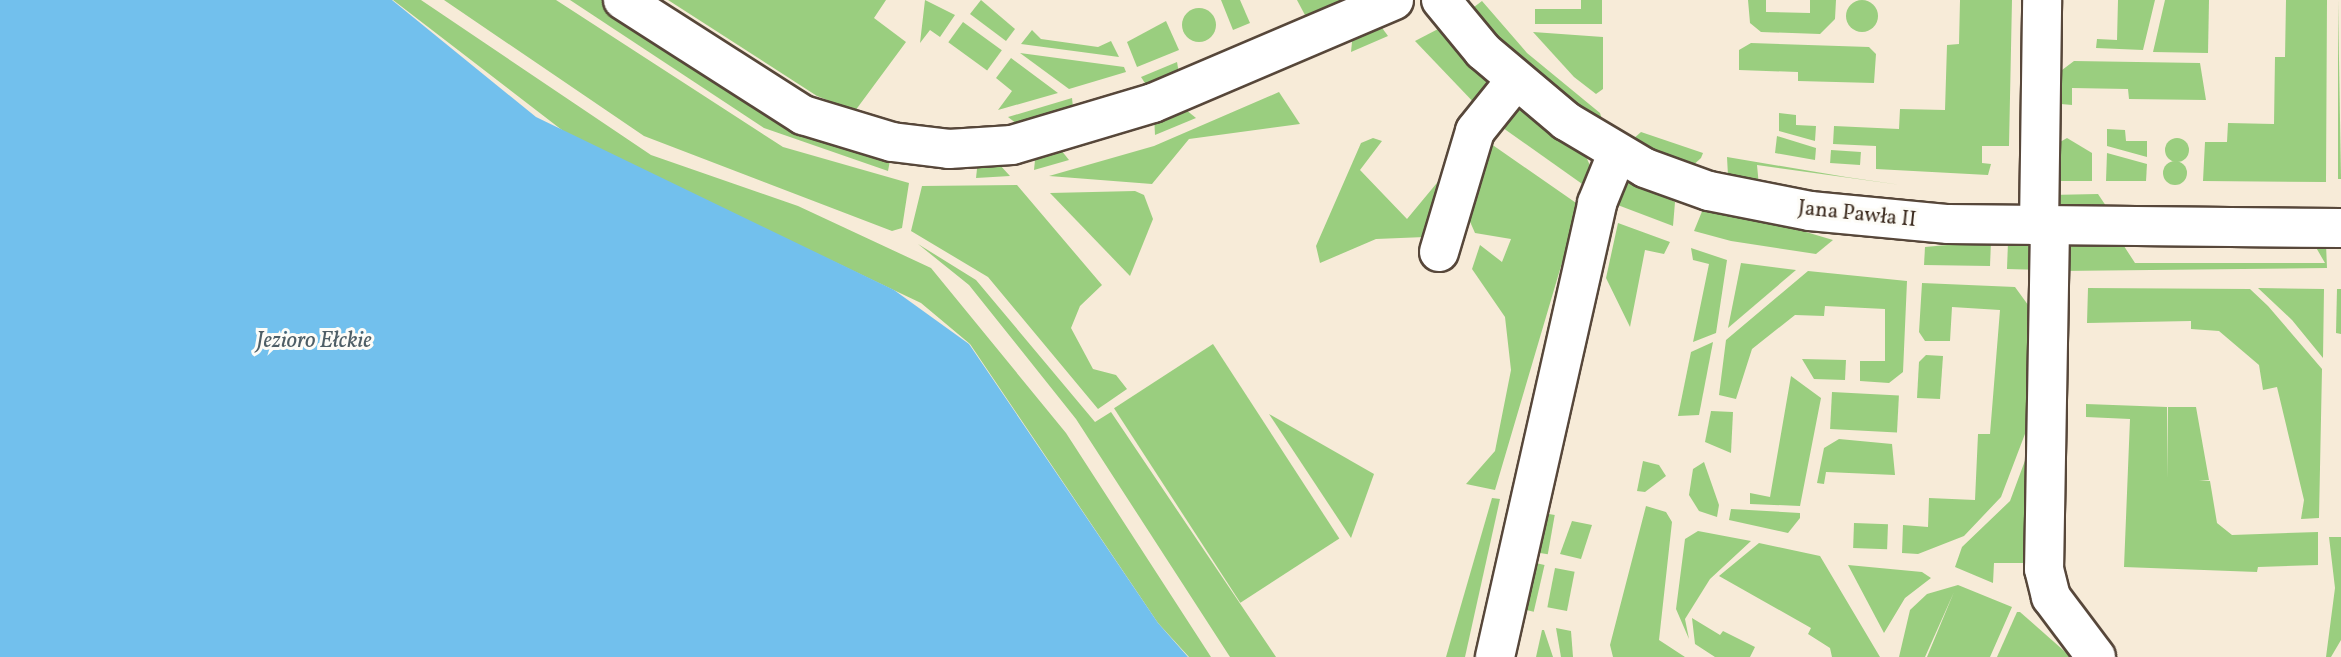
<!DOCTYPE html>
<meta charset="utf-8">
<style>
body{margin:0}
#map{position:relative;width:2341px;height:657px;overflow:hidden;background:#f7ebd8;font-family:Vollkorn,serif}
div>[style]{position:absolute}
[style*='--x']{left:calc(var(--x)*1px);top:calc(var(--y)*1px);width:calc(var(--w)*1px);rotate:calc(var(--a)*1deg)}
.green>*{inset:0;background:#9ace7f;transform-origin:0 0}
.round{border-radius:50%}
.water>*{inset:0;background:#72c0ed}
.roads{filter:drop-shadow(2px 0 #57473a) drop-shadow(-2px 0 #57473a) drop-shadow(0 2px #57473a) drop-shadow(0 -2px #57473a)}
.minor>*{height:38px;margin:-19px;padding:0 19px;transform-origin:19px;border-radius:19px;background:#fff}
span{translate:-50% -50%;white-space:nowrap;text-align:center;line-height:1.15;-webkit-text-stroke:6px #fdfcf7;paint-order:stroke}
.street-label{font-size:21px;color:#3b2a1e}
.water-label{font-size:23px;color:#4e5e66;font-style:italic}
</style>
<div id="map">
<div class="green">
<div class="round" style="left:1846px;top:0;width:32px;height:32px"></div>
<div style="clip-path:polygon(393px 0,421px 0,651px 155px,798px 206px,931px 268px,1066px 433px,1211px 657px,1189px 657px,1158px 623px,970px 344px,921px 303px,571px 137px)"></div>
<div style="clip-path:polygon(444px 0,556px 0,783px 147px,909px 183px,902px 228px,892px 231px,644px 136px)"></div>
<div style="clip-path:polygon(570px 0,602px 0,766px 108px,891px 155px,888px 171px,764px 128px)"></div>
<div style="clip-path:polygon(668px 0,886px 0,874px 18px,906px 42px,855px 111px,817px 96px)"></div>
<div style="clip-path:polygon(925px 0,955px 15px,940px 37px,930px 30px,920px 43px)"></div>
<div style="clip-path:polygon(981px 0,1015px 29px,1006px 41px,970px 14px)"></div>
<div style="clip-path:polygon(1221px 0,1240px 0,1250px 23px,1233px 30px)"></div>
<div style="clip-path:polygon(1297px 0,1346px 0,1306px 17px)"></div>
<div style="clip-path:polygon(1581px 0,1602px 0,1602px 24px,1535px 24px,1535px 9px,1581px 9px)"></div>
<div style="clip-path:polygon(1748px 0,1766px 0,1766px 12px,1810px 13px,1810px 0,1836px 0,1835px 19px,1820px 34px,1761px 32px,1750px 23px)"></div>
<div style="clip-path:polygon(1960px 0,2012px 0,2009px 146px,1982px 146px,1982px 163px,1991px 164px,1988px 175px,1876px 169px,1876px 146px,1833px 144px,1834px 126px,1899px 129px,1900px 109px,1945px 110px,1947px 45px,1959px 44px)"></div>
<div style="clip-path:polygon(2118px 0,2155px 0,2143px 50px,2096px 48px,2097px 39px,2117px 40px)"></div>
<div style="clip-path:polygon(2165px 0,2209px 0,2208px 53px,2153px 52px)"></div>
<div style="clip-path:polygon(2286px 0,2327px 0,2326px 182px,2203px 181px,2205px 142px,2227px 142px,2228px 123px,2274px 124px,2275px 57px,2285px 57px)"></div>
<div style="clip-path:polygon(2338px 0,2341px 179px,2338px 179px)"></div>
<div style="clip-path:polygon(1482px 1px,1527px 53px,1600px 113px,1603px 122px,1527px 70px,1470px 10px)"></div>
<div class="round" style="left:1182px;top:8px;width:34px;height:34px"></div>
<div style="clip-path:polygon(1166px 21px,1179px 50px,1137px 67px,1127px 42px)"></div>
<div style="clip-path:polygon(1377px 21px,1388px 36px,1351px 52px,1353px 32px)"></div>
<div style="left:963px;top:22px;width:48px;height:25px;rotate:36deg"></div>
<div style="clip-path:polygon(1440px 28px,1494px 84px,1479px 108px,1415px 41px)"></div>
<div style="clip-path:polygon(1032px 30px,1041px 39px,1098px 47px,1111px 41px,1119px 57px,1021px 44px)"></div>
<div style="clip-path:polygon(1533px 32px,1603px 37px,1603px 89px,1596px 94px,1574px 77px)"></div>
<div style="clip-path:polygon(1751px 43px,1869px 47px,1876px 54px,1874px 83px,1798px 81px,1798px 72px,1739px 70px,1739px 50px)"></div>
<div style="clip-path:polygon(1020px 53px,1124px 67px,1126px 72px,1069px 89px)"></div>
<div style="clip-path:polygon(1011px 58px,1058px 93px,998px 110px,1012px 91px,996px 78px)"></div>
<div style="clip-path:polygon(2074px 61px,2200px 63px,2206px 100px,2129px 99px,2128px 89px,2072px 88px,2072px 105px,2061px 104px,2062px 70px)"></div>
<div style="clip-path:polygon(1177px 62px,1180px 79px,1150px 91px,1141px 77px)"></div>
<div style="clip-path:polygon(1279px 92px,1300px 124px,1189px 139px,1152px 184px,1049px 176px,1154px 146px)"></div>
<div style="clip-path:polygon(1072px 98px,1074px 117px,1021px 127px,1008px 117px)"></div>
<div style="clip-path:polygon(1180px 105px,1196px 118px,1155px 135px,1154px 115px)"></div>
<div style="clip-path:polygon(1519px 105px,1584px 152px,1592px 170px,1585px 186px,1496px 123px)"></div>
<div style="clip-path:polygon(1779px 113px,1796px 115px,1796px 125px,1816px 126px,1815px 141px,1779px 131px)"></div>
<div style="clip-path:polygon(2107px 129px,2125px 130px,2126px 141px,2147px 141px,2147px 157px,2107px 146px)"></div>
<div style="clip-path:polygon(1641px 132px,1703px 153px,1701px 158px,1690px 168px,1680px 166px,1632px 140px)"></div>
<div style="clip-path:polygon(1777px 136px,1816px 148px,1815px 160px,1775px 153px)"></div>
<div class="round" style="left:2165px;top:138px;width:24px;height:24px"></div>
<div style="clip-path:polygon(1373px 138px,1382px 141px,1360px 170px,1407px 219px,1446px 172px,1425px 237px,1376px 239px,1320px 263px,1316px 246px,1361px 143px)"></div>
<div style="clip-path:polygon(2067px 138px,2092px 153px,2092px 181px,2059px 181px,2060px 142px)"></div>
<div style="clip-path:polygon(1484px 139px,1579px 205px,1495px 490px,1466px 484px,1495px 451px,1511px 370px,1505px 317px,1472px 269px,1480px 245px,1502px 262px,1511px 239px,1475px 233px,1464px 208px)"></div>
<div style="clip-path:polygon(1057px 145px,1069px 160px,1034px 170px,1036px 150px)"></div>
<div style="left:1831px;top:150px;width:30px;height:13px;rotate:4deg"></div>
<div style="clip-path:polygon(2107px 153px,2147px 164px,2146px 181px,2106px 181px)"></div>
<div style="clip-path:polygon(1727px 157px,1846px 177px,1901px 185px,1757px 165px,1759px 186px,1728px 176px)"></div>
<div style="clip-path:polygon(978px 160px,999px 164px,1010px 176px,976px 178px)"></div>
<div class="round" style="left:2163px;top:161px;width:24px;height:24px"></div>
<div style="clip-path:polygon(1633px 181px,1675px 202px,1673px 226px,1615px 204px,1622px 186px)"></div>
<div style="clip-path:polygon(1017px 185px,1102px 285px,1080px 306px,1071px 328px,1093px 369px,1116px 375px,1127px 389px,1098px 409px,988px 277px,911px 231px,922px 186px)"></div>
<div style="clip-path:polygon(1135px 191px,1144px 195px,1153px 219px,1130px 276px,1050px 193px)"></div>
<div style="clip-path:polygon(2098px 194px,2110px 212px,2061px 211px,2050px 195px)"></div>
<div style="clip-path:polygon(1703px 209px,1779px 224px,1833px 240px,1816px 254px,1731px 241px,1694px 231px)"></div>
<div style="clip-path:polygon(1618px 223px,1670px 242px,1664px 254px,1645px 250px,1630px 327px,1606px 278px)"></div>
<div style="clip-path:polygon(1991px 241px,1990px 266px,1924px 265px,1925px 247px)"></div>
<div style="clip-path:polygon(2008px 242px,2035px 247px,2038px 270px,2007px 269px)"></div>
<div style="clip-path:polygon(2122px 243px,2135px 263px,2325px 263px,2314px 244px,2326px 244px,2327px 268px,2060px 271px,2071px 244px)"></div>
<div style="clip-path:polygon(918px 244px,976px 280px,1095px 422px,1111px 412px,1276px 657px,1230px 657px,1076px 419px,969px 285px)"></div>
<div style="clip-path:polygon(1691px 248px,1727px 260px,1716px 333px,1693px 342px,1709px 264px,1693px 260px)"></div>
<div style="clip-path:polygon(1741px 263px,1796px 270px,1728px 328px)"></div>
<div style="clip-path:polygon(1808px 271px,1907px 281px,1903px 372px,1889px 383px,1860px 381px,1860px 361px,1885px 361px,1885px 309px,1825px 306px,1824px 316px,1795px 315px,1752px 349px,1736px 399px,1719px 395px,1726px 340px)"></div>
<div style="clip-path:polygon(1922px 283px,2015px 287px,2031px 309px,2028px 426px,2001px 497px,1964px 536px,1918px 554px,1902px 553px,1903px 525px,1928px 527px,1929px 498px,1975px 500px,1978px 434px,1990px 434px,2000px 310px,1952px 307px,1950px 341px,1925px 341px,1919px 332px)"></div>
<div style="clip-path:polygon(2088px 288px,2250px 289px,2268px 306px,2322px 369px,2319px 518px,2301px 519px,2304px 500px,2277px 387px,2263px 390px,2259px 365px,2219px 331px,2191px 329px,2191px 321px,2087px 323px)"></div>
<div style="clip-path:polygon(2258px 288px,2324px 289px,2323px 358px,2292px 320px)"></div>
<div style="clip-path:polygon(2337px 289px,2341px 289px,2341px 334px,2336px 333px)"></div>
<div style="clip-path:polygon(1713px 342px,1699px 415px,1678px 416px,1691px 352px)"></div>
<div style="left:1213px;top:344px;width:232px;height:118px;rotate:57deg"></div>
<div style="clip-path:polygon(1926px 355px,1943px 356px,1940px 399px,1917px 398px,1919px 362px)"></div>
<div style="clip-path:polygon(1802px 359px,1846px 360px,1845px 380px,1814px 379px)"></div>
<div style="clip-path:polygon(1791px 376px,1821px 398px,1800px 506px,1750px 504px,1750px 493px,1770px 497px)"></div>
<div style="left:1832px;top:392px;width:67px;height:37px;rotate:3deg"></div>
<div style="clip-path:polygon(2086px 404px,2167px 407px,2167px 479px,2168px 407px,2196px 407px,2209px 480px,2199px 480px,2210px 481px,2217px 523px,2232px 535px,2318px 532px,2318px 565px,2258px 567px,2257px 572px,2124px 567px,2130px 419px,2086px 417px)"></div>
<div style="clip-path:polygon(1711px 411px,1733px 412px,1731px 453px,1705px 442px)"></div>
<div style="clip-path:polygon(1269px 414px,1374px 474px,1351px 538px)"></div>
<div style="clip-path:polygon(1839px 439px,1892px 444px,1895px 475px,1826px 472px,1824px 484px,1817px 483px,1824px 448px)"></div>
<div style="clip-path:polygon(2033px 439px,2036px 563px,1994px 563px,1993px 583px,1955px 567px,1962px 547px,2010px 501px)"></div>
<div style="clip-path:polygon(1643px 461px,1659px 465px,1666px 476px,1645px 492px,1637px 491px)"></div>
<div style="clip-path:polygon(1704px 462px,1719px 505px,1717px 517px,1699px 511px,1689px 495px,1693px 469px)"></div>
<div style="clip-path:polygon(1492px 498px,1500px 499px,1465px 657px,1446px 657px)"></div>
<div style="clip-path:polygon(1646px 506px,1666px 512px,1672px 522px,1659px 640px,1685px 657px,1613px 657px,1610px 645px)"></div>
<div style="clip-path:polygon(1731px 509px,1800px 513px,1800px 518px,1788px 533px,1729px 520px)"></div>
<div style="left:1538px;top:512px;width:17px;height:40px;rotate:10deg"></div>
<div style="clip-path:polygon(1572px 521px,1592px 525px,1581px 559px,1560px 554px)"></div>
<div style="left:1854px;top:523px;width:34px;height:25px;rotate:2deg"></div>
<div style="clip-path:polygon(1698px 531px,1751px 541px,1710px 579px,1685px 619px,1689px 639px,1676px 609px,1685px 539px)"></div>
<div style="clip-path:polygon(2329px 537px,2341px 537px,2341px 640px,2331px 657px,2326px 657px,2335px 588px)"></div>
<div style="clip-path:polygon(1759px 543px,1820px 556px,1880px 657px,1832px 657px,1830px 648px,1808px 634px,1811px 628px,1719px 576px)"></div>
<div style="left:1527px;top:561px;width:18px;height:48px;rotate:13deg"></div>
<div style="clip-path:polygon(1848px 565px,1922px 572px,1931px 578px,1905px 598px,1884px 633px)"></div>
<div style="left:1555px;top:568px;width:20px;height:40px;rotate:11deg"></div>
<div style="clip-path:polygon(1958px 585px,2012px 607px,1990px 657px,1927px 657px,1954px 592px,1925px 657px,1899px 657px,1910px 610px,1927px 594px)"></div>
<div style="clip-path:polygon(2017px 612px,2020px 612px,2071px 657px,1997px 657px)"></div>
<div style="clip-path:polygon(1692px 618px,1720px 635px,1723px 631px,1755px 647px,1750px 657px,1715px 657px,1695px 644px)"></div>
<div style="clip-path:polygon(1556px 628px,1571px 631px,1573px 657px,1561px 657px)"></div>
<div style="clip-path:polygon(1542px 630px,1544px 630px,1553px 657px,1536px 657px)"></div>
</div>
<div class="water">
<div style="clip-path:polygon(0 0,392px 0,536px 117px,894px 290px,969px 344px,1158px 623px,1188px 657px,0 657px)"></div>
</div>
<div class="roads">
<div class="minor">
<div style="--x:623;--y:0;--w:214;--a:32.6"></div>
<div style="--x:803;--y:115;--w:93;--a:16.9"></div>
<div style="--x:892;--y:142;--w:57;--a:7"></div>
<div style="--x:949;--y:149;--w:63;--a:-3.6"></div>
<div style="--x:1012;--y:145;--w:147;--a:-16.6"></div>
<div style="--x:1153;--y:103;--w:262;--a:-23.1"></div>
<div style="--x:1441;--y:0;--w:66;--a:50.5"></div>
<div style="--x:1483;--y:51;--w:109;--a:40.1"></div>
<div style="--x:1566;--y:121;--w:92;--a:30.7"></div>
<div style="--x:1645;--y:168;--w:68;--a:19.8"></div>
<div style="--x:1709;--y:191;--w:103;--a:11.2"></div>
<div style="--x:1810;--y:211;--w:139;--a:5.4"></div>
<div style="--x:1948;--y:224;--w:393;--a:0.6"></div>
<div style="--x:2039;--y:227;--w:227;--a:-89.2"></div>
<div style="--x:2050;--y:228;--w:341;--a:91"></div>
<div style="--x:2044;--y:569;--w:29;--a:76"></div>
<div style="--x:2051;--y:597;--w:75;--a:53.1"></div>
<div style="--x:1439;--y:252;--w:126;--a:-73.4"></div>
<div style="--x:1475;--y:131;--w:64;--a:-51.3"></div>
<div style="--x:1495;--y:657;--w:465;--a:-77.3"></div>
<div style="--x:1597;--y:203;--w:53;--a:-67.8"></div>
</div>
</div>
<div class="street-label">
<span style="left:1857px;top:215px;rotate:6deg">Jana Pawła II</span>
</div>
<div class="water-label">
<span style="left:314px;top:341px">Jezioro Ełckie</span>
</div>
</div>
